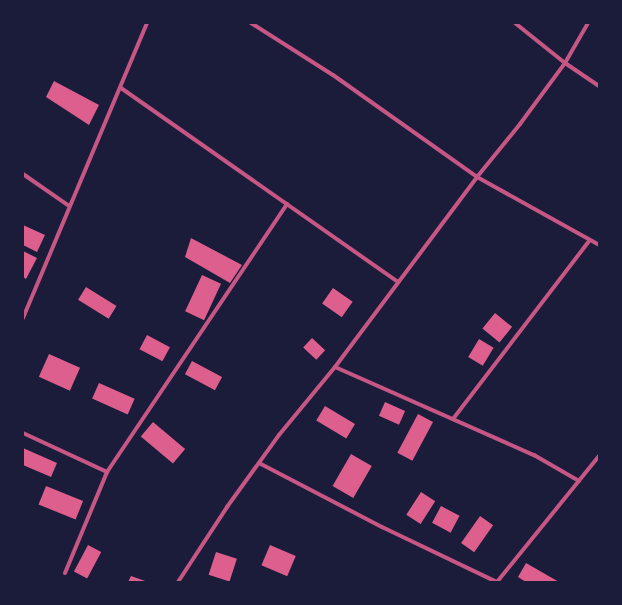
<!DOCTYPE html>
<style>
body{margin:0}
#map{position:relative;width:622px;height:605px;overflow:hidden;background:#1b1b3a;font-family:"Open Sans",sans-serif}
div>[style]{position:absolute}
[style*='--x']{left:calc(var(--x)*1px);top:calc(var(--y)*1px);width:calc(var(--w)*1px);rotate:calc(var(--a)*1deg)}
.building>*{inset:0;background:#dd5f8e;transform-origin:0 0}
.minor>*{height:4px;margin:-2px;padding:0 2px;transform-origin:2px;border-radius:2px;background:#c65784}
span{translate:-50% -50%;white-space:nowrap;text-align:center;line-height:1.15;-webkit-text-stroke:4px #1b1b3a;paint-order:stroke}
.frame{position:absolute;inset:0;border:24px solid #1b1b3a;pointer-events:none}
</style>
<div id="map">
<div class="building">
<div style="clip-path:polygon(54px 81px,99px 105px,89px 125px,46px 97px)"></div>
<div style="clip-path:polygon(23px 225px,45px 235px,37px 252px,23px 245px)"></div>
<div style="clip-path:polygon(191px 238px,242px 265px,230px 283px,185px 257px)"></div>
<div style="clip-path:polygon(23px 251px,37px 258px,26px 279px,23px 277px)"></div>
<div style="left:202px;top:275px;width:21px;height:40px;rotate:25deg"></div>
<div style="left:86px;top:287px;width:36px;height:15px;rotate:32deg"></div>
<div style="left:333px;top:288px;width:24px;height:19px;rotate:35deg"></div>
<div style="left:495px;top:313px;width:22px;height:20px;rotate:39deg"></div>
<div style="left:147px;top:335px;width:26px;height:16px;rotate:28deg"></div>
<div style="left:312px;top:338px;width:18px;height:13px;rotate:43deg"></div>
<div style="left:479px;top:339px;width:17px;height:21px;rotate:31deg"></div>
<div style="left:49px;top:354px;width:34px;height:25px;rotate:24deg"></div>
<div style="left:192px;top:361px;width:34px;height:15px;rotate:28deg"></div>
<div style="left:99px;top:383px;width:39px;height:17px;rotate:24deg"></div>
<div style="left:385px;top:402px;width:22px;height:15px;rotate:24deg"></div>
<div style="left:325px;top:406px;width:35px;height:17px;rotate:31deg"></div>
<div style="left:418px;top:414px;width:17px;height:44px;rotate:28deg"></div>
<div style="left:153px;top:422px;width:42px;height:19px;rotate:40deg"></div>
<div style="clip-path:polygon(23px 448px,57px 463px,51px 477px,23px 465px)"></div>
<div style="left:351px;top:454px;width:24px;height:37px;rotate:30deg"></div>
<div style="left:46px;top:486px;width:40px;height:20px;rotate:22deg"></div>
<div style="left:421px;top:492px;width:17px;height:27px;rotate:33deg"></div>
<div style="left:441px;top:506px;width:21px;height:19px;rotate:28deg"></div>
<div style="left:480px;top:516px;width:16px;height:33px;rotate:35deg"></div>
<div style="left:88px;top:545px;width:15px;height:30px;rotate:28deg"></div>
<div style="left:270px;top:545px;width:28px;height:22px;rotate:23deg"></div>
<div style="left:216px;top:552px;width:22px;height:24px;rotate:18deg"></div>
<div style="clip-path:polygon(526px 563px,559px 582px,526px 582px,518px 577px)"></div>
<div style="clip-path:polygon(131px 576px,148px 582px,128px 582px)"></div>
</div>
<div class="minor">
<div style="--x:251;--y:23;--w:97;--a:32.4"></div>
<div style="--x:333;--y:75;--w:176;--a:35.3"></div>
<div style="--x:477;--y:177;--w:140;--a:29.1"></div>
<div style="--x:515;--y:23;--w:64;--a:38.7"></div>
<div style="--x:565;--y:63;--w:41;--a:34.1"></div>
<div style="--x:121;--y:88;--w:338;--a:35"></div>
<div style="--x:23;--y:174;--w:56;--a:34.8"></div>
<div style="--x:23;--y:318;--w:320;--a:-67.2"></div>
<div style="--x:335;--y:367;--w:218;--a:23.9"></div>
<div style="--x:534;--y:455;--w:52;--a:30"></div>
<div style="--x:453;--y:419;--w:225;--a:-52.6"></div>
<div style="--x:23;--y:433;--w:93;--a:24.9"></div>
<div style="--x:259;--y:463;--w:139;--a:27.5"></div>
<div style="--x:382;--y:527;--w:127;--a:25.6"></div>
<div style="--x:65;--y:573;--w:109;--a:-67.4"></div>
<div style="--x:107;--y:472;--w:323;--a:-56.1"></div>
<div style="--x:178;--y:582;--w:90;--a:-56.8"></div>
<div style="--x:227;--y:507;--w:89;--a:-54.2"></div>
<div style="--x:279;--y:435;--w:88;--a:-50.5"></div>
<div style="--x:335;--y:367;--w:237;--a:-53.2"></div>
<div style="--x:477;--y:177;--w:68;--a:-50.9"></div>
<div style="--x:520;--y:124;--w:76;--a:-53.6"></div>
<div style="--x:565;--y:63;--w:46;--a:-60.1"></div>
<div style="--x:497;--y:582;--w:162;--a:-51"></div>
</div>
<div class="frame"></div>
</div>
